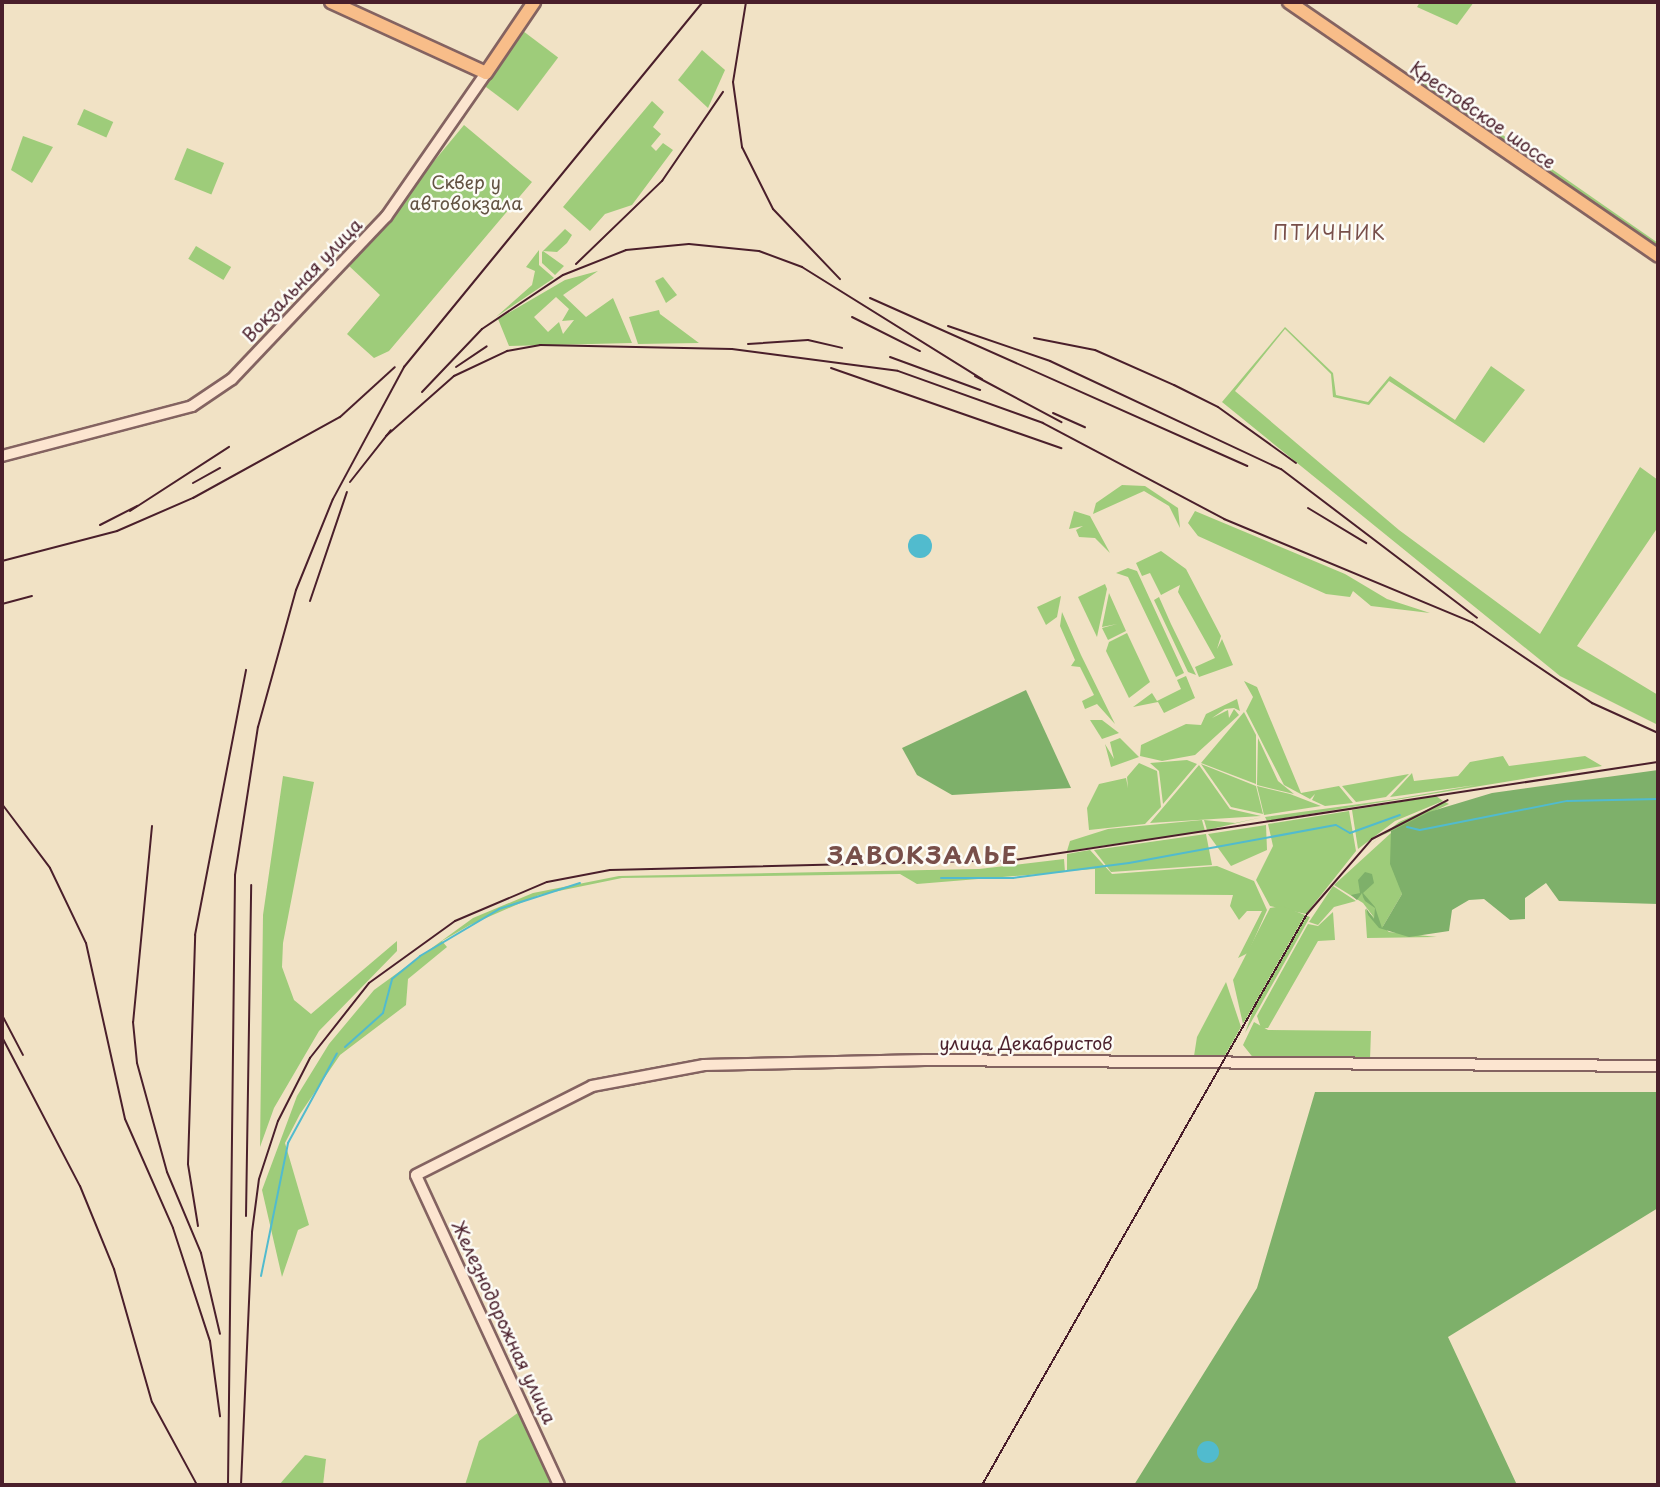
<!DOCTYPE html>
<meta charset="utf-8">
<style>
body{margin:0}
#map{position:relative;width:1660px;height:1487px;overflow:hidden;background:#f1e2c5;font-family:"Playpen Sans",sans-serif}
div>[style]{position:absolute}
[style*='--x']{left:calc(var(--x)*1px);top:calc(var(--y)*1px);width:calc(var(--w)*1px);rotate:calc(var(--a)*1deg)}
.green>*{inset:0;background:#9ecc7a;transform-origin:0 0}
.forest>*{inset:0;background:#7eb06a}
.water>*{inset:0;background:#51bbce}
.round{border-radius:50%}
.stream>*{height:2px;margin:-1px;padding:0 1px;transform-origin:1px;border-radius:1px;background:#51bbce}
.roads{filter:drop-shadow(2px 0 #846361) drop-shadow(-2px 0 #846361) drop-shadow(0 2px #846361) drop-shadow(0 -2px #846361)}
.secondary>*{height:10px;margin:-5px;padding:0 5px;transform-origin:5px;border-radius:5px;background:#fce5d0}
.primary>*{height:12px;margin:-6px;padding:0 6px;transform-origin:6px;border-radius:6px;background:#f8bd89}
.rail>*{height:2px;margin:-1px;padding:0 1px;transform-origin:1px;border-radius:1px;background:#4a1f2b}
span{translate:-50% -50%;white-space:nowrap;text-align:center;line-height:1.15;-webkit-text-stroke:5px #fdfcf7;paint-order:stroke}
.street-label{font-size:18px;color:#4a1f2b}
.park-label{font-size:18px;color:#635343}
.neighbourhood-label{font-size:19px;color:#784f4a;letter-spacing:2px}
.district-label{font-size:24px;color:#784f4a;font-weight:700;letter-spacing:2px}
.frame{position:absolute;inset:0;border:4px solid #4a1f2b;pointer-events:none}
</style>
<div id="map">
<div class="green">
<div style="clip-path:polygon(1420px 2px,1474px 2px,1457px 25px,1417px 7px)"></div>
<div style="left:523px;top:31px;width:44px;height:67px;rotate:37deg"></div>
<div style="clip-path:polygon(702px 50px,725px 70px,708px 108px,678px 80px)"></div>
<div style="clip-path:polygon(1425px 81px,1658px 243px,1658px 249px,1419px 84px)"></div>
<div style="clip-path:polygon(652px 101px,664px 112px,653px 127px,661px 134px,651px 146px,656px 151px,663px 143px,673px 150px,632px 205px,605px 214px,590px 231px,563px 207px)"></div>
<div style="left:84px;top:109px;width:32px;height:17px;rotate:24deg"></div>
<div style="clip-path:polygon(464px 125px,532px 182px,389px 351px,374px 358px,347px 334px,380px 295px,348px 265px)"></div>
<div style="clip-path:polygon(23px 136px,53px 147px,32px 183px,11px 170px)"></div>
<div style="left:187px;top:148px;width:40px;height:34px;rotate:22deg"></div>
<div style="clip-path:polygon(565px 229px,572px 235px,567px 243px,557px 252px,543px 251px,564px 266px,555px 275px,542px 263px,542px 252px)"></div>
<div style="left:196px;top:246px;width:41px;height:15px;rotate:31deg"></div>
<div style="clip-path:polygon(539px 250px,539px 265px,554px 278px,496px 317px,532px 285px,535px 271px,526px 267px)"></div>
<div style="clip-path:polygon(evenodd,598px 271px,563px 295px,586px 317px,613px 298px,632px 343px,509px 346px,498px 319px,565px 280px,598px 271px,556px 297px,569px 309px,562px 321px,574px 320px,563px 334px,559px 322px,548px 332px,534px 317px,556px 297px)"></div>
<div style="clip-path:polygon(663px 277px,677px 295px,666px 303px,655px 281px)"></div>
<div style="clip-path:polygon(659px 310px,660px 314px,699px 343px,638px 344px,629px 317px)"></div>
<div style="clip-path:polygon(1285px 327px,1333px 373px,1336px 395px,1368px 402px,1390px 376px,1455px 420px,1491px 366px,1525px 390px,1484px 443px,1389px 381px,1369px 405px,1333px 397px,1331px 374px,1285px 329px,1235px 391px,1399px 530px,1540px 634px,1640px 467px,1658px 480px,1658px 527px,1577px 646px,1658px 695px,1658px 725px,1560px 676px,1222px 402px)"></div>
<div style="clip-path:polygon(1122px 485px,1145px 486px,1178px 508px,1180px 528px,1169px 506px,1144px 491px,1093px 514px,1096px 503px)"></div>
<div style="clip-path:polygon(1074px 511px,1090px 516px,1110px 553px,1095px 538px,1079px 537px,1076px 530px,1083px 526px,1069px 529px)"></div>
<div style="clip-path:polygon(1195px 511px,1345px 574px,1387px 599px,1430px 613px,1371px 606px,1353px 591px,1350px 597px,1326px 594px,1198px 536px,1188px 523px)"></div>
<div style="clip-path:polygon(1161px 551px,1186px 569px,1221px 636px,1217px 649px,1222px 639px,1233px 665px,1199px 677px,1195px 667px,1215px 658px,1178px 592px,1180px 585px,1161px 595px,1150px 573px,1142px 576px,1136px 563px)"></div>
<div style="clip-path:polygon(1128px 568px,1137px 571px,1184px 673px,1176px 677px,1128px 577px,1116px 573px)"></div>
<div style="clip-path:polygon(1105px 584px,1107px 589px,1097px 637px,1078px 597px)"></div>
<div style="clip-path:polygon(1109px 593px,1126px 631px,1108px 640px,1102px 628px,1117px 624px,1102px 627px)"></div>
<div style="clip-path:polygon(1061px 596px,1057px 617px,1046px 625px,1037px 607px)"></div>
<div style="clip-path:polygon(1159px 597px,1171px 624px,1196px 675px,1188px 672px,1154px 600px)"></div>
<div style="clip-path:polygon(1062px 612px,1081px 655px,1115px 724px,1097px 704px,1085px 709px,1082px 701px,1094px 695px,1080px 667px,1071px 666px,1075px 660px,1060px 626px)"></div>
<div style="clip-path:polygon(1127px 633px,1150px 682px,1129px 698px,1106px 651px,1109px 642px)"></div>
<div style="clip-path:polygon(1186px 676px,1195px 698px,1164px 713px,1158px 702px,1133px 707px,1152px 693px,1157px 701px,1181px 689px,1177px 680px)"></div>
<div style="clip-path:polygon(1244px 681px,1257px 687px,1301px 793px,1339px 786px,1353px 803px,1325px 806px,1312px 800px,1315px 794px,1310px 799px,1284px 785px,1246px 711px,1253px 697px)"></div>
<div style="clip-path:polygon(1237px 699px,1240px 711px,1234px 708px,1225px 709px,1212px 718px,1228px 710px,1229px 718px,1234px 709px,1239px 715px,1195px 755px,1162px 761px,1140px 756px,1141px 745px,1186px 724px,1201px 725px,1206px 714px)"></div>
<div style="clip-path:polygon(1244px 712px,1256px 735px,1256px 784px,1201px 763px)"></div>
<div style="clip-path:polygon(1090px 720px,1102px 720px,1119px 733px,1102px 739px)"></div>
<div style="clip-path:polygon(1120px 738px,1139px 757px,1111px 767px,1105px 744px,1114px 759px,1110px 742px)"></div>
<div style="clip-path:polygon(1258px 738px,1278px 781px,1294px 794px,1257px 785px)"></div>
<div style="clip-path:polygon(1503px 756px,1509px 766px,1585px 756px,1602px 766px,1267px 821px,1265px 817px,1396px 799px,1476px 785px,1390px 797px,1412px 773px,1414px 781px,1458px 776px,1470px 762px)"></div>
<div style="clip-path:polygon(1187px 760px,1197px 764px,1163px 804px,1159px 771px,1150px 763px)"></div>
<div style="clip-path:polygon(1139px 763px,1157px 771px,1161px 807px,1145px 824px,1089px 830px,1087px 808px,1099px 784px,1126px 778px,1128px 788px,1127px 777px)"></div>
<div style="clip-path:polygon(1201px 764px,1256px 786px,1263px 814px,1231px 807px)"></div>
<div style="clip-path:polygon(1199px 765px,1230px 809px,1261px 816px,1150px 823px)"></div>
<div style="clip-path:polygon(1409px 774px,1386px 797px,1356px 802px,1342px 786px)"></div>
<div style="clip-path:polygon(283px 776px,314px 782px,283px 943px,282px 967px,294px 1000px,311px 1014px,397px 941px,397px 951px,319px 1031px,274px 1108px,260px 1147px,263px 915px)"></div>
<div style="clip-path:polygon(1257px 786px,1290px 794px,1321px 806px,1264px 815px)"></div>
<div style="clip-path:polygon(1436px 796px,1443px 801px,1395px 821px,1358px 849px,1352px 810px)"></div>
<div style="clip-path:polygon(1445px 802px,1449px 804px,1383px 835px,1359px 854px,1399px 822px)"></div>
<div style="clip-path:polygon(1349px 811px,1356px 851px,1306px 914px,1270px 906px,1256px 880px,1273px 846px,1268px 824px)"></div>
<div style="clip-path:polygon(1263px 817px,1207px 830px,1204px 820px,1235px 823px)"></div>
<div style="clip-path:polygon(1202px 820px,1205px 831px,1067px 851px,1070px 841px,1108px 829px)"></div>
<div style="clip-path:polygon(1266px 825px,1267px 850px,1231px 866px,1208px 834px)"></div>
<div style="clip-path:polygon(1391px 833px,1402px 894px,1382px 928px,1363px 903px,1334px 885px)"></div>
<div style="clip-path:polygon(1206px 834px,1212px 865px,1111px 872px,1094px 850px)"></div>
<div style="clip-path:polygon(1090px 850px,1112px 874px,1217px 866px,1254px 881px,1267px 910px,1248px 953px,1238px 958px,1262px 911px,1247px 911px,1239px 920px,1230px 906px,1233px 895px,1095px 894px,1095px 869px,1067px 871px,1067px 854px)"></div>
<div style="clip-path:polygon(1064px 859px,1065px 872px,917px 884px,900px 874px,622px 878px,539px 895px,470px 925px,442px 941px,447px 947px,408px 979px,406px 1005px,340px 1055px,300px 1114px,285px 1143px,309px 1225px,298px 1230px,282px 1277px,262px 1190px,297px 1096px,329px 1044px,374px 990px,473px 918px,533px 893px,619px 876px,979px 869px)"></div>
<div style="clip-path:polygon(1333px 886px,1356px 901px,1334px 907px,1318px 925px,1309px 922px)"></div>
<div style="clip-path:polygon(1282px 906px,1305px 915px,1243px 1024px,1233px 980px,1270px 908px)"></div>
<div style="clip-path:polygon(1365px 909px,1389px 932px,1437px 937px,1367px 938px)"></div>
<div style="clip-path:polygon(1333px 912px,1335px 940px,1318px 941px,1268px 1028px,1261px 1028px,1257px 1016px,1308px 924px,1318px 926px)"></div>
<div style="clip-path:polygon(1307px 916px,1310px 917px,1245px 1033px,1255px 1005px)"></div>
<div style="clip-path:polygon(1226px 982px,1241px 1027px,1223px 1059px,1194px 1056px,1197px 1037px)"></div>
<div style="clip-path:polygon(1254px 1022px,1268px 1030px,1371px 1031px,1370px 1060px,1255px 1060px,1243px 1045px)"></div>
<div style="clip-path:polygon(519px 1412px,554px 1485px,465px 1485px,479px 1441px)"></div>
<div style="clip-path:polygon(305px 1455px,326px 1459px,323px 1485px,279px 1485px)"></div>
</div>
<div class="forest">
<div style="clip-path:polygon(1026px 690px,1071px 788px,952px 795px,917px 775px,902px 748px)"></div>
<div style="clip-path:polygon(1658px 770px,1658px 904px,1559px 901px,1546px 883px,1525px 898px,1525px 919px,1510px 920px,1484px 899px,1469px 900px,1452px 910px,1449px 931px,1409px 937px,1379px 928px,1368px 915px,1366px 908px,1374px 919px,1375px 908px,1365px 901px,1363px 897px,1362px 893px,1357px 900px,1351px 895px,1360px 893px,1358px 880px,1365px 872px,1372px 874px,1374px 883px,1363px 893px,1375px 907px,1382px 928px,1402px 894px,1390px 864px,1391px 831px,1429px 812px,1492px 793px)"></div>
<div style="clip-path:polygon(1315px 1092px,1658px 1092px,1658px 1208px,1448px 1337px,1517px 1485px,1134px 1485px,1257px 1288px)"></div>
</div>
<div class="water">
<div class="round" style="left:908px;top:534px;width:24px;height:24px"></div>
<div class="round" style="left:1197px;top:1441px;width:22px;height:22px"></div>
</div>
<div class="stream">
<div style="--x:1407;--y:827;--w:13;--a:13"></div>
<div style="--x:1420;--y:830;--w:150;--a:-11.2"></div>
<div style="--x:1567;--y:801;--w:91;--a:-1.3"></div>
<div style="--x:941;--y:878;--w:72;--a:0"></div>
<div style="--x:1013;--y:878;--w:117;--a:-7.4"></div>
<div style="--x:1129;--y:863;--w:210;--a:-10.4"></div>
<div style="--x:1336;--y:825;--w:16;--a:30"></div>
<div style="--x:1350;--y:833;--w:53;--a:-19.8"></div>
<div style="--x:345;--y:1047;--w:51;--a:-41.8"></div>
<div style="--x:383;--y:1013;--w:35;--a:-75"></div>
<div style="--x:392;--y:979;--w:36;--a:-39"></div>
<div style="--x:420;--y:956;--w:92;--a:-30.7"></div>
<div style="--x:499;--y:909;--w:85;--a:-17.8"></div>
<div style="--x:261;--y:1276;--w:136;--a:-78.5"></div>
<div style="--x:288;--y:1143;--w:102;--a:-61.4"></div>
</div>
<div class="roads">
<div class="secondary">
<div style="--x:2;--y:456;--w:196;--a:-14.7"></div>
<div style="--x:192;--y:406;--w:48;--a:-34"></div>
<div style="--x:232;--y:379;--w:224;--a:-46.5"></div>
<div style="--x:386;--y:217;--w:175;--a:-55.2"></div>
<div style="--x:559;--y:1485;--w:341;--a:-114.8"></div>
<div style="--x:416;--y:1175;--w:197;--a:-26.8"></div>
<div style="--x:592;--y:1086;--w:114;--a:-10.6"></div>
<div style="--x:704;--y:1065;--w:221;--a:-1.3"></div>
<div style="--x:925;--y:1060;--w:733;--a:0.47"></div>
</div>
<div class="primary">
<div style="--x:331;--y:2;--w:170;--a:24.6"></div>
<div style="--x:486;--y:73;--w:86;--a:-55.9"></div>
<div style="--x:1289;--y:2;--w:448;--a:34.5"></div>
</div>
</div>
<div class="rail">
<div style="--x:746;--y:2;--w:81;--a:99.2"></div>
<div style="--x:733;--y:82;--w:66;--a:82.1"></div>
<div style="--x:742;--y:147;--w:69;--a:63.4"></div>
<div style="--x:773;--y:209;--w:97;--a:46.3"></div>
<div style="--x:576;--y:264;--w:120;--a:-44"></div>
<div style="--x:662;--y:181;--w:108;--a:-55.6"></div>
<div style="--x:870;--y:298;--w:413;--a:24"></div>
<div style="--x:852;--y:317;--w:76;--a:26.6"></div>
<div style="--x:948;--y:326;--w:108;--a:18.9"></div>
<div style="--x:1050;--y:361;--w:255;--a:25.1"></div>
<div style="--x:1281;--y:469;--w:246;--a:37.2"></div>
<div style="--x:1034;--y:338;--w:62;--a:11.1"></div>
<div style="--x:1095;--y:350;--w:86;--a:23.9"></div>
<div style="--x:1174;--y:385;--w:49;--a:26.6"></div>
<div style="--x:1218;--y:407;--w:96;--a:35.7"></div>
<div style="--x:748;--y:344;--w:60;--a:-3.8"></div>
<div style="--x:808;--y:340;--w:35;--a:13"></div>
<div style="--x:890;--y:357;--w:96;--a:20.1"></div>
<div style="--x:456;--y:367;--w:37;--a:-34"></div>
<div style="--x:831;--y:368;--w:244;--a:19.2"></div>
<div style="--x:975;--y:376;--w:98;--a:28.1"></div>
<div style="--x:422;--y:392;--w:87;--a:-46.4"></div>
<div style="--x:482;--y:329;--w:97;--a:-33.7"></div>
<div style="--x:563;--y:275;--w:68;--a:-21.6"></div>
<div style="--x:626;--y:250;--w:63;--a:-5.4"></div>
<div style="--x:689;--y:244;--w:70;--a:5.7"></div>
<div style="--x:759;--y:251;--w:46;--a:20.4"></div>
<div style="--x:802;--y:267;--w:212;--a:31.9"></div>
<div style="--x:1053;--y:413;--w:35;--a:24"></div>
<div style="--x:386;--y:436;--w:91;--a:-41.4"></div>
<div style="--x:454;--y:376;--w:59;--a:-25.3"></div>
<div style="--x:507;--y:351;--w:34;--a:-10"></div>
<div style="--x:540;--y:345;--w:192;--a:1.2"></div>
<div style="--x:732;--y:349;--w:167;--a:7.5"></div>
<div style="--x:898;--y:371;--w:154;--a:19.7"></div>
<div style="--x:1043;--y:423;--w:205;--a:27.9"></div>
<div style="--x:1224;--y:519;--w:269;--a:22.6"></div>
<div style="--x:1472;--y:622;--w:145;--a:34"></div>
<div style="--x:1592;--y:703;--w:72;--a:24.4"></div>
<div style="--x:350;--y:482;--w:66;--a:-51.7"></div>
<div style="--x:193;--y:483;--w:31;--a:-29"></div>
<div style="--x:1308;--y:508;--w:68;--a:31.1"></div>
<div style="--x:130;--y:511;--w:118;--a:-32.9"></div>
<div style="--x:100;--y:525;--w:42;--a:-27.2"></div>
<div style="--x:2;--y:561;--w:119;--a:-14.6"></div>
<div style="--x:117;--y:531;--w:83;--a:-23.5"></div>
<div style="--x:193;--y:498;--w:168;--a:-28.9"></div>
<div style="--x:340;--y:417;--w:74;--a:-42.3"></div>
<div style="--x:310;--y:601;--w:115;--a:-71.3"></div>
<div style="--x:2;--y:604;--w:31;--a:-15"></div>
<div style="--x:2;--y:804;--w:80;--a:53.1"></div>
<div style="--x:50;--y:868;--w:83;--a:64.4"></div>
<div style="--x:86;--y:943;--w:180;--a:77.5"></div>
<div style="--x:125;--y:1119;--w:119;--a:66.2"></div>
<div style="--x:173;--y:1228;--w:119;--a:71.9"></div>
<div style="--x:210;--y:1341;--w:76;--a:82.4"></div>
<div style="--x:152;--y:826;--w:197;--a:95.5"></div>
<div style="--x:133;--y:1022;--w:41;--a:84.4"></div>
<div style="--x:137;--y:1063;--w:113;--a:74.6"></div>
<div style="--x:167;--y:1172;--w:88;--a:67.2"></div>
<div style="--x:201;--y:1253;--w:83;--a:76.8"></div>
<div style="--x:2;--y:1015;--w:45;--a:62.3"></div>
<div style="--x:2;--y:1037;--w:168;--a:62.4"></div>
<div style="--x:80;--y:1186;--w:90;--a:67.7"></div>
<div style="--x:114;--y:1269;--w:138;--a:74.1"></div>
<div style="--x:152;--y:1402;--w:94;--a:61.5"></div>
<div style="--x:246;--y:1216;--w:331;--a:-89.1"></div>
<div style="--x:198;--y:1226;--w:63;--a:-99.2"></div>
<div style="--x:188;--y:1164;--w:229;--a:-88.2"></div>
<div style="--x:195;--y:935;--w:270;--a:-79.1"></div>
<div style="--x:228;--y:1485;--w:610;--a:-89.34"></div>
<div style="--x:235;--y:875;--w:150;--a:-81.2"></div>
<div style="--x:258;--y:727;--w:142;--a:-74.5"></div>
<div style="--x:296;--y:590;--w:98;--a:-67.9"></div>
<div style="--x:333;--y:499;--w:150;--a:-61.7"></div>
<div style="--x:404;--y:367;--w:472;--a:-50.7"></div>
<div style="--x:241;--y:1485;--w:253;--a:-87.5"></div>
<div style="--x:252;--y:1232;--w:53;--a:-82.5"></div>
<div style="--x:259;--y:1179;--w:61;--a:-71.9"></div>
<div style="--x:278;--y:1121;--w:71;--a:-63.1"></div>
<div style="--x:310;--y:1058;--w:95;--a:-51.8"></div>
<div style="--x:369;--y:983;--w:106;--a:-35.8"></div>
<div style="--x:455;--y:921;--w:100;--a:-23"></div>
<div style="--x:547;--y:882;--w:64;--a:-10.8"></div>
<div style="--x:610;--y:870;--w:405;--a:-1.4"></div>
<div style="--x:1015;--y:860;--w:650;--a:-8.67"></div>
<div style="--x:982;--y:1485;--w:657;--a:-60.35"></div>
<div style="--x:1307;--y:914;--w:99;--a:-49.1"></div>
<div style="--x:1372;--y:839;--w:85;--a:-27.2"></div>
</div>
<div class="street-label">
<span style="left:1483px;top:115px;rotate:35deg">Крестовское шоссе</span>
<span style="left:302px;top:280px;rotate:-46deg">Вокзальная улица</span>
<span style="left:1026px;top:1043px">улица Декабристов</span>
<span style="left:504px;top:1322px;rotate:65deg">Железнодорожная улица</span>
</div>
<div class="park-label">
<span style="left:466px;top:193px">Сквер у<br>автовокзала</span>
</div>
<div class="neighbourhood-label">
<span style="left:1330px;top:233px">ПТИЧНИК</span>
</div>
<div class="district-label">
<span style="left:923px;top:855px">ЗАВОКЗАЛЬЕ</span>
</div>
<div class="frame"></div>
</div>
